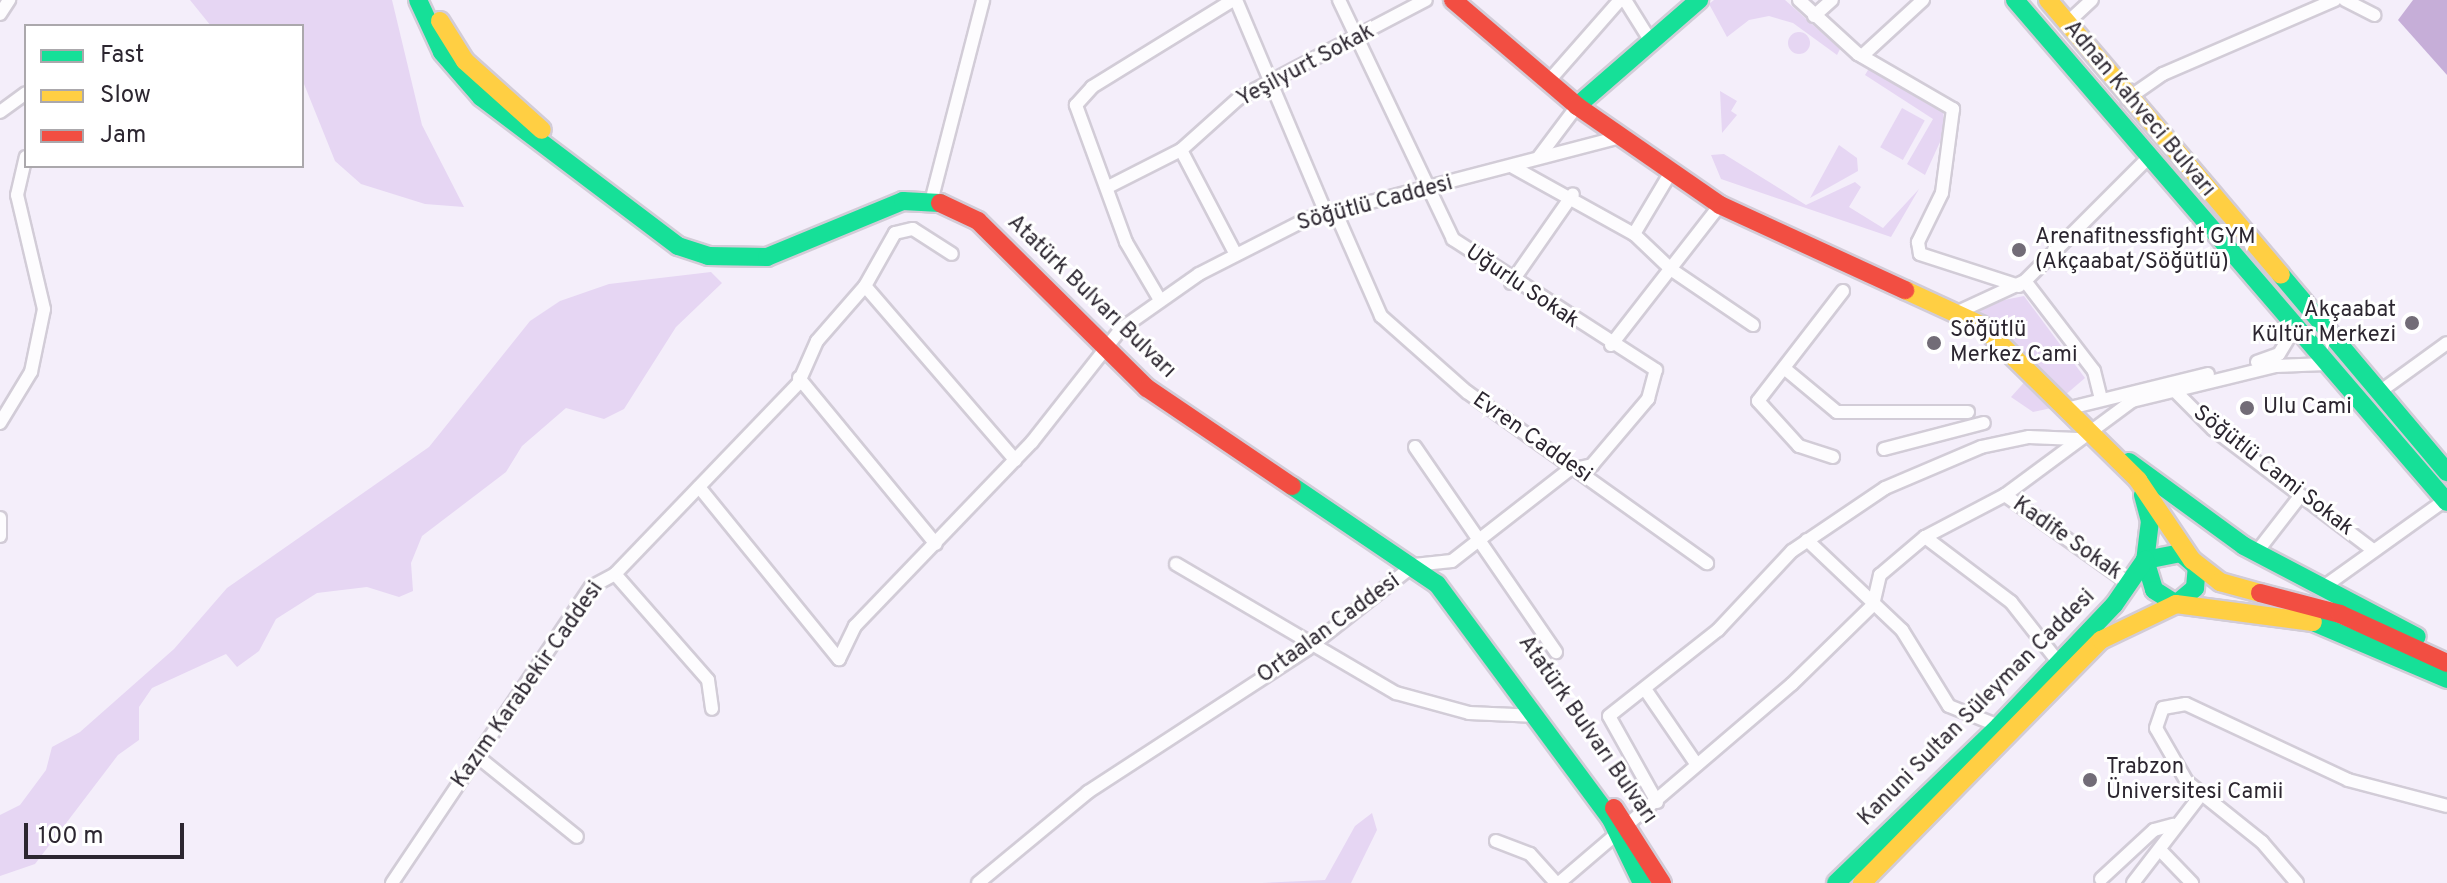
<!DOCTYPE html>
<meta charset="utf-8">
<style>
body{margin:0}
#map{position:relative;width:2447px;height:883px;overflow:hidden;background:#f4eefa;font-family:Overpass,sans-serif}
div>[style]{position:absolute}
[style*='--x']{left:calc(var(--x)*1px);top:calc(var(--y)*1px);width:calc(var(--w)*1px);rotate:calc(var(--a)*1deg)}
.green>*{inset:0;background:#e6d6f3;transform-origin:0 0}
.round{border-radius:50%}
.water>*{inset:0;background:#c6aed8}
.roads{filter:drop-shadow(2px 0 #d2ccd7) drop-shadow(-2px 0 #d2ccd7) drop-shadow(0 2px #d2ccd7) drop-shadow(0 -2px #d2ccd7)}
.street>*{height:12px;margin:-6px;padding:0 6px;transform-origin:6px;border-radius:6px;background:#fdfcfe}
.fast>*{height:18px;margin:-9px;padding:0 9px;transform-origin:9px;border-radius:9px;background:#16e098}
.slow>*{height:18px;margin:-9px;padding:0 9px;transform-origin:9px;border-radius:9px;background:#ffcf43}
.jam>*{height:18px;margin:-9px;padding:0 9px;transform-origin:9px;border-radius:9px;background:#f24e42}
.dots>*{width:22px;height:22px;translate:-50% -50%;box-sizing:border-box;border:4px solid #fff;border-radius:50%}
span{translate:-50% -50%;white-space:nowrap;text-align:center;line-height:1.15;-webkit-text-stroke:6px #fff;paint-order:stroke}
.street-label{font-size:22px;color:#2c2630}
.poi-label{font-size:22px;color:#2c2630}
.left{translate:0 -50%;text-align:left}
.right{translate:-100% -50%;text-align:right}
.legend{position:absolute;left:24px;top:24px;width:280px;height:144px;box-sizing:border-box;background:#fff;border:2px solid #aba8ac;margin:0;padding:10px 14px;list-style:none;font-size:24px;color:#2c2630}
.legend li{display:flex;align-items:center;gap:16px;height:40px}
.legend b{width:40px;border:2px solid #aba8ac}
.scale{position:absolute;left:24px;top:823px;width:160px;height:36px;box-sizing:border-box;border:4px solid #2c2630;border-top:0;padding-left:10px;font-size:24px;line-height:28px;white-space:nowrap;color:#2c2630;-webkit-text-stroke:6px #fff;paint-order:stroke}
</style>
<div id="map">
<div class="green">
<div style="clip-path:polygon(190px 0,392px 0,422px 125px,464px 207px,425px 204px,361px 184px,335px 161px,302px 79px,302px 26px,211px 26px)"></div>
<div style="clip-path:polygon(1714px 0,1785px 0,1840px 49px,1837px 55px,1793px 23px,1769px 16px,1749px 20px,1727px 37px,1709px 4px)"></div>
<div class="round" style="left:1788px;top:32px;width:22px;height:22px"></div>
<div style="clip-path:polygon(1871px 65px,1943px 110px,1945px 131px,1925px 175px,1907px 164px,1933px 119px,1865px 75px)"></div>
<div style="clip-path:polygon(1720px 91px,1737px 101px,1731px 111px,1737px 115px,1722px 133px)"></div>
<div style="left:1902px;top:108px;width:26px;height:45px;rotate:29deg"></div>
<div style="clip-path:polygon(1839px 145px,1857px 158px,1858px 171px,1810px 198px)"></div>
<div style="clip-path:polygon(1724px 154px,1806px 205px,1855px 182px,1861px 187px,1849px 207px,1883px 228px,1919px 189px,1891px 237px,1721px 179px,1711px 155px)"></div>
<div style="clip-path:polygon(711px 272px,722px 283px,676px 327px,624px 409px,604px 419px,566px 408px,522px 446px,506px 472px,422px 536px,411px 563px,413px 591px,399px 597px,367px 587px,317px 593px,276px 619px,259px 651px,237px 667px,226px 654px,152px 688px,139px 707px,139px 740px,118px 755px,35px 864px,0 876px,0 815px,20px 805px,46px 770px,52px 747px,80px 732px,174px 649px,227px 588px,429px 447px,530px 321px,560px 301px,609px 284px)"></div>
<div style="clip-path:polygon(2024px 296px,2085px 378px,2064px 396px,1976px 316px,1984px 304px)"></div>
<div style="clip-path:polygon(2029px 377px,2056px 407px,2033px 412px,2011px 397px)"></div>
<div style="clip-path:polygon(1372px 813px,1377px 830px,1351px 883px,1262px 883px,1325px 880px,1355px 826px)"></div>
</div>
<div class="water">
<div style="clip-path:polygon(2413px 0,2447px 0,2447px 75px,2398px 20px)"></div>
</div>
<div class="roads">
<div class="street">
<div style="--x:1236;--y:0;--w:231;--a:67.1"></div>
<div style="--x:1625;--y:0;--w:47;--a:58"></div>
<div style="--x:1799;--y:0;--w:80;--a:42.5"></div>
<div style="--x:1858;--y:54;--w:110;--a:30.1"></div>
<div style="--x:1953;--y:109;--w:85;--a:97.5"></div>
<div style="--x:1942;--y:193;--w:55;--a:116.1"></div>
<div style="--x:1918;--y:242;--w:12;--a:81"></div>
<div style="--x:1920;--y:254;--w:104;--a:17.9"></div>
<div style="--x:2345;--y:0;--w:33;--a:27"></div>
<div style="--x:0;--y:14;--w:17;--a:-57"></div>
<div style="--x:1814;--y:16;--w:24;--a:-42"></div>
<div style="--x:2067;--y:23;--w:34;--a:-43"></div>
<div style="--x:1862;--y:56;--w:83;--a:-42.6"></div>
<div style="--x:1547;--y:83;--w:111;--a:-48.7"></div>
<div style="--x:2127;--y:99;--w:44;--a:-34.8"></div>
<div style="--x:2163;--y:74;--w:187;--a:-23.3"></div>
<div style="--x:0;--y:112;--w:32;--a:-36"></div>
<div style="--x:1181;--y:150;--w:116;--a:62.3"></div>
<div style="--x:1538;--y:158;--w:65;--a:-53.1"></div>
<div style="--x:1513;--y:167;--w:138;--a:29"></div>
<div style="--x:1634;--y:234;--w:52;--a:43.5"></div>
<div style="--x:1672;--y:270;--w:98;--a:34.2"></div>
<div style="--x:1108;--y:187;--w:82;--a:-26.9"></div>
<div style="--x:1181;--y:150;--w:78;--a:-41.9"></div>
<div style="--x:1239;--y:98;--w:211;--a:-27.7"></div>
<div style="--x:933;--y:194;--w:200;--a:-75.5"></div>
<div style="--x:1335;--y:211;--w:115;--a:66.3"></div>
<div style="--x:1381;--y:316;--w:115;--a:41.5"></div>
<div style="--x:1467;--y:392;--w:295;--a:35.5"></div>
<div style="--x:1634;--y:234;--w:72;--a:-59.2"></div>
<div style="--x:2025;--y:281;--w:113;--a:52.5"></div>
<div style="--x:2094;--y:371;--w:25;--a:76"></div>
<div style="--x:1511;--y:283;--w:108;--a:-55.1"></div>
<div style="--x:865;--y:286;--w:230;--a:49.2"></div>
<div style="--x:1160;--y:300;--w:67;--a:-120.4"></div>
<div style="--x:1126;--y:242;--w:146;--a:-110.1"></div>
<div style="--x:1076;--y:105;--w:24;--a:-48"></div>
<div style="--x:1092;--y:87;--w:166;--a:-31.7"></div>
<div style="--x:1958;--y:312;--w:74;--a:-24.8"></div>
<div style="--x:2025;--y:281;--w:175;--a:-45"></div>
<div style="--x:1611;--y:345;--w:177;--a:-52.1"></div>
<div style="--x:2257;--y:362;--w:23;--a:-20"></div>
<div style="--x:2279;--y:354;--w:33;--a:-59"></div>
<div style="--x:1784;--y:368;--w:69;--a:39.7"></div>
<div style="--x:1837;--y:412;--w:131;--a:0"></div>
<div style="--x:799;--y:378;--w:215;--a:50.5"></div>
<div style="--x:2175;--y:391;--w:54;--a:45"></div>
<div style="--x:2213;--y:429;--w:201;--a:37.1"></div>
<div style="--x:2378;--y:393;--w:85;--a:-35.9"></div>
<div style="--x:2070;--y:408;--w:142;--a:-13.8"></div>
<div style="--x:0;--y:423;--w:60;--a:-58.7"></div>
<div style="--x:31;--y:372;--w:64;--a:-78.3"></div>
<div style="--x:44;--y:309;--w:117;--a:-103.3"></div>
<div style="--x:17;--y:195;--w:39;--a:-77"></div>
<div style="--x:1415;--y:447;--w:249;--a:55.5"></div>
<div style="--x:1884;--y:449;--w:103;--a:-14.6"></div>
<div style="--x:1833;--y:457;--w:36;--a:-162"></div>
<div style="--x:1799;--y:446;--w:61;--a:-132.3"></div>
<div style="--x:1758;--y:401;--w:139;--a:-52.3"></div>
<div style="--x:699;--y:487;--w:222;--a:50.9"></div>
<div style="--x:839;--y:659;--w:37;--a:-64"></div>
<div style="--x:855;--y:626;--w:255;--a:-46.1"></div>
<div style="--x:1032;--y:442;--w:144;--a:-51.8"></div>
<div style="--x:1121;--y:329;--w:95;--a:-35.2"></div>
<div style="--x:1199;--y:274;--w:123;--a:-27"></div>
<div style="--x:1309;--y:218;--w:322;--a:-14.6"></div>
<div style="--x:2005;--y:495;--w:152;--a:35.4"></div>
<div style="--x:0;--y:518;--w:18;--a:90"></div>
<div style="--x:1925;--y:537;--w:108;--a:37.1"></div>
<div style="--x:2011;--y:602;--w:78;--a:51.8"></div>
<div style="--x:1807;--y:540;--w:131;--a:43.5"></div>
<div style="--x:1902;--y:630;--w:89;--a:58.3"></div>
<div style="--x:1949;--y:706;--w:54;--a:21.8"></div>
<div style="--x:2256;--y:553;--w:73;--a:-52.2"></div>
<div style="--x:1176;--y:564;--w:255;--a:30.4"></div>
<div style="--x:1396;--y:693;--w:76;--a:15.3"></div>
<div style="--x:1469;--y:713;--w:68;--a:2.5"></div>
<div style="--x:615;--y:574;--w:141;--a:48.7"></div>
<div style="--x:708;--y:680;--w:29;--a:82"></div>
<div style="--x:2325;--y:586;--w:148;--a:-35.6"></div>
<div style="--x:1647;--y:692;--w:88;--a:55.6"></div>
<div style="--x:478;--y:757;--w:127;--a:38.9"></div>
<div style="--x:1657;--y:802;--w:98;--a:-119.2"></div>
<div style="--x:1609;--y:716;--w:139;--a:-38.3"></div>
<div style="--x:1718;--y:630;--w:108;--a:-46.9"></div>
<div style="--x:1792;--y:551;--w:112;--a:-34.1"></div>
<div style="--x:1885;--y:488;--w:104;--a:-23.1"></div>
<div style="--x:1981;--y:447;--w:49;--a:-11.8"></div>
<div style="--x:2029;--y:437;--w:48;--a:2.4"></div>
<div style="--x:1496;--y:841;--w:36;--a:21"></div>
<div style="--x:1530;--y:854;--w:39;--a:48"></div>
<div style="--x:2163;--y:853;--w:42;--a:46"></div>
<div style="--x:2101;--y:879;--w:72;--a:-42.8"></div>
<div style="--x:2154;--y:830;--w:20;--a:-15"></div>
<div style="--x:392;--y:883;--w:357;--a:-56.1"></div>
<div style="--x:591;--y:587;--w:27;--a:-28"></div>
<div style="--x:615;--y:574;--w:264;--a:-46.1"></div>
<div style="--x:798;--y:384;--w:47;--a:-66.2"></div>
<div style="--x:817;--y:341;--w:73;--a:-48.9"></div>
<div style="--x:865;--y:286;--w:61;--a:-60.5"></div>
<div style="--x:895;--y:233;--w:18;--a:-13"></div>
<div style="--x:913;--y:229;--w:46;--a:32.7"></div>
<div style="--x:978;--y:883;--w:143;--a:-39.6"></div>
<div style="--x:1088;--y:792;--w:262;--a:-33.1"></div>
<div style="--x:1307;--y:649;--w:136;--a:-38.1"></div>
<div style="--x:1414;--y:565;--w:38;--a:-6"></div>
<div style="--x:1452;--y:561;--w:148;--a:-37.9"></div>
<div style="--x:1569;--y:470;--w:24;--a:-12"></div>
<div style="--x:1592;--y:465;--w:87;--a:-49.7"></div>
<div style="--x:1648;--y:399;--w:30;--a:-75"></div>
<div style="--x:1656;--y:370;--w:242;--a:-147.2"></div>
<div style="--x:1453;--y:239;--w:265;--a:-115.5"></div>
<div style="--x:1559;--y:883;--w:306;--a:-40.5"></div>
<div style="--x:1792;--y:684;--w:113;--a:-44.3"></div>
<div style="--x:1873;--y:605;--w:31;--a:-77"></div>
<div style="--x:1880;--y:575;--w:59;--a:-40.2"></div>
<div style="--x:1925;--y:537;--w:90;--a:-27.7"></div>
<div style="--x:2005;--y:495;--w:158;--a:-36.5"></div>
<div style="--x:2132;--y:401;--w:148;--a:-13.7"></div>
<div style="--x:2276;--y:366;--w:50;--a:-2.3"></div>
<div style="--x:2133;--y:883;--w:110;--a:-52.4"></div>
<div style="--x:2297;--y:883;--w:54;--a:-130.5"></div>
<div style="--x:2262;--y:842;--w:96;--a:-141.3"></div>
<div style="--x:2187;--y:782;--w:62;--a:-119.9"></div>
<div style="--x:2156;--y:728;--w:21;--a:-71"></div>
<div style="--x:2163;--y:708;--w:23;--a:-10"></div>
<div style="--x:2186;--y:704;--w:179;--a:25.1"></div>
<div style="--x:2348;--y:780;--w:102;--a:14.7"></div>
</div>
<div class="fast">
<div style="--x:418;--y:0;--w:57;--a:65.2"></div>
<div style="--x:442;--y:52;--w:60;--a:49.1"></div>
<div style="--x:481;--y:97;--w:247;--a:37.1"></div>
<div style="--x:678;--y:246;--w:32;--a:18"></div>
<div style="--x:708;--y:256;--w:59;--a:1"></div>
<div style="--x:767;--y:257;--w:147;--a:-22.4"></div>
<div style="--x:903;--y:201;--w:37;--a:3"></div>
<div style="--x:2015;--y:0;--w:662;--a:49.29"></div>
<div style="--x:1577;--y:106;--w:162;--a:-41"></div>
<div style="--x:2281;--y:275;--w:258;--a:49.9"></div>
<div style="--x:2129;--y:462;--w:142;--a:36.1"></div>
<div style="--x:2244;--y:546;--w:195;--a:27.7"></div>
<div style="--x:1292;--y:486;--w:175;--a:34.1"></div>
<div style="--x:1437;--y:584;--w:292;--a:53.5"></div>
<div style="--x:1611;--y:819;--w:71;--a:64.2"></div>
<div style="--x:2143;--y:495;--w:27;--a:75"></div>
<div style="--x:2150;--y:521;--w:39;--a:97"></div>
<div style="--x:2145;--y:560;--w:31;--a:73"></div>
<div style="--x:2154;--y:590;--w:26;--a:32"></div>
<div style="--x:2176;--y:604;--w:25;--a:-40"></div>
<div style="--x:2195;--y:588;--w:21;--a:-85"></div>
<div style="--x:2197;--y:567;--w:21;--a:-139"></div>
<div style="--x:2181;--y:553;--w:37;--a:169"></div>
<div style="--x:2313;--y:622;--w:146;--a:23"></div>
<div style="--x:1836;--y:883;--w:226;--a:-43.9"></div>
<div style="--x:1999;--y:726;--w:167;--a:-46.5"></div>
<div style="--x:2114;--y:605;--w:55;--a:-55.4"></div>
</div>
<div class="slow">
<div style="--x:2048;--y:0;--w:360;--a:49.7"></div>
<div style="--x:440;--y:21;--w:47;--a:58"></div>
<div style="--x:465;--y:61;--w:103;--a:41.9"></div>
<div style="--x:1905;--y:290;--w:84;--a:24.7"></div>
<div style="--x:1981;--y:325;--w:221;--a:44.6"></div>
<div style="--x:2138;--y:480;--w:97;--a:56"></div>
<div style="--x:2192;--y:560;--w:36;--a:38"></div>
<div style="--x:2220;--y:582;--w:41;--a:15.4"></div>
<div style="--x:1862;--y:883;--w:341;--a:-45.5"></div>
<div style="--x:2101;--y:640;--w:83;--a:-25.6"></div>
<div style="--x:2176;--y:604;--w:138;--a:7.5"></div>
</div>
<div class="jam">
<div style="--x:1453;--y:0;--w:163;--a:40.5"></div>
<div style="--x:1577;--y:106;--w:174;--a:34.7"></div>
<div style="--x:1720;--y:205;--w:204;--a:24.7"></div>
<div style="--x:940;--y:203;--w:42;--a:25.3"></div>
<div style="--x:978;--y:221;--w:238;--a:44.7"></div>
<div style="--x:1147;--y:388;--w:175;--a:34.1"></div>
<div style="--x:2260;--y:593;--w:83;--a:14.7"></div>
<div style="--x:2340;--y:614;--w:118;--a:24.6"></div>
<div style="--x:1614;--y:808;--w:89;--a:57.4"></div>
</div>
</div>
<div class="dots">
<div style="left:2019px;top:250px;background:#726c77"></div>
<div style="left:2412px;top:323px;background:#726c77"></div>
<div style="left:1934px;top:343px;background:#726c77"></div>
<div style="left:2247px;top:408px;background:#726c77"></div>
<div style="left:2090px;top:780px;background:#726c77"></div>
</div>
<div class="street-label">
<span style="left:1306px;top:66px;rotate:-28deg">Yeşilyurt Sokak</span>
<span style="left:2139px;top:109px;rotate:50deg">Adnan Kahveci Bulvarı</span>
<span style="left:1375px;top:204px;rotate:-15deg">Söğütlü Caddesi</span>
<span style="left:1522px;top:287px;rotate:34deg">Uğurlu Sokak</span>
<span style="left:1091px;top:297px;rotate:44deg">Atatürk Bulvarı Bulvarı</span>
<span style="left:1532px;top:438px;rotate:35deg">Evren Caddesi</span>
<span style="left:2273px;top:471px;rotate:38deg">Söğütlü Cami Sokak</span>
<span style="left:2067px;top:539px;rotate:35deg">Kadife Sokak</span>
<span style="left:1329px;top:629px;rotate:-36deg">Ortaalan Caddesi</span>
<span style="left:528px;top:685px;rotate:-55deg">Kazım Karabekir Caddesi</span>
<span style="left:1977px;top:708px;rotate:-45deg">Kanuni Sultan Süleyman Caddesi</span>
<span style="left:1587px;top:730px;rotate:55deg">Atatürk Bulvarı Bulvarı</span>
</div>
<div class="poi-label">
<span class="left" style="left:2035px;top:250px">Arenafitnessfight GYM<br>(Akçaabat/Söğütlü)</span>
<span class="right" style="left:2396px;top:323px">Akçaabat<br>Kültür Merkezi</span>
<span class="left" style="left:1950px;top:343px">Söğütlü<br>Merkez Cami</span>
<span class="left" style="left:2263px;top:408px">Ulu Cami</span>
<span class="left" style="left:2106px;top:780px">Trabzon<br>Üniversitesi Camii</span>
</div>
<ul class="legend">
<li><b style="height:10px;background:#16e098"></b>Fast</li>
<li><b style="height:10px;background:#ffcf43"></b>Slow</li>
<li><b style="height:10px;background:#f24e42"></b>Jam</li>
</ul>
<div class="scale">100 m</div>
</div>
